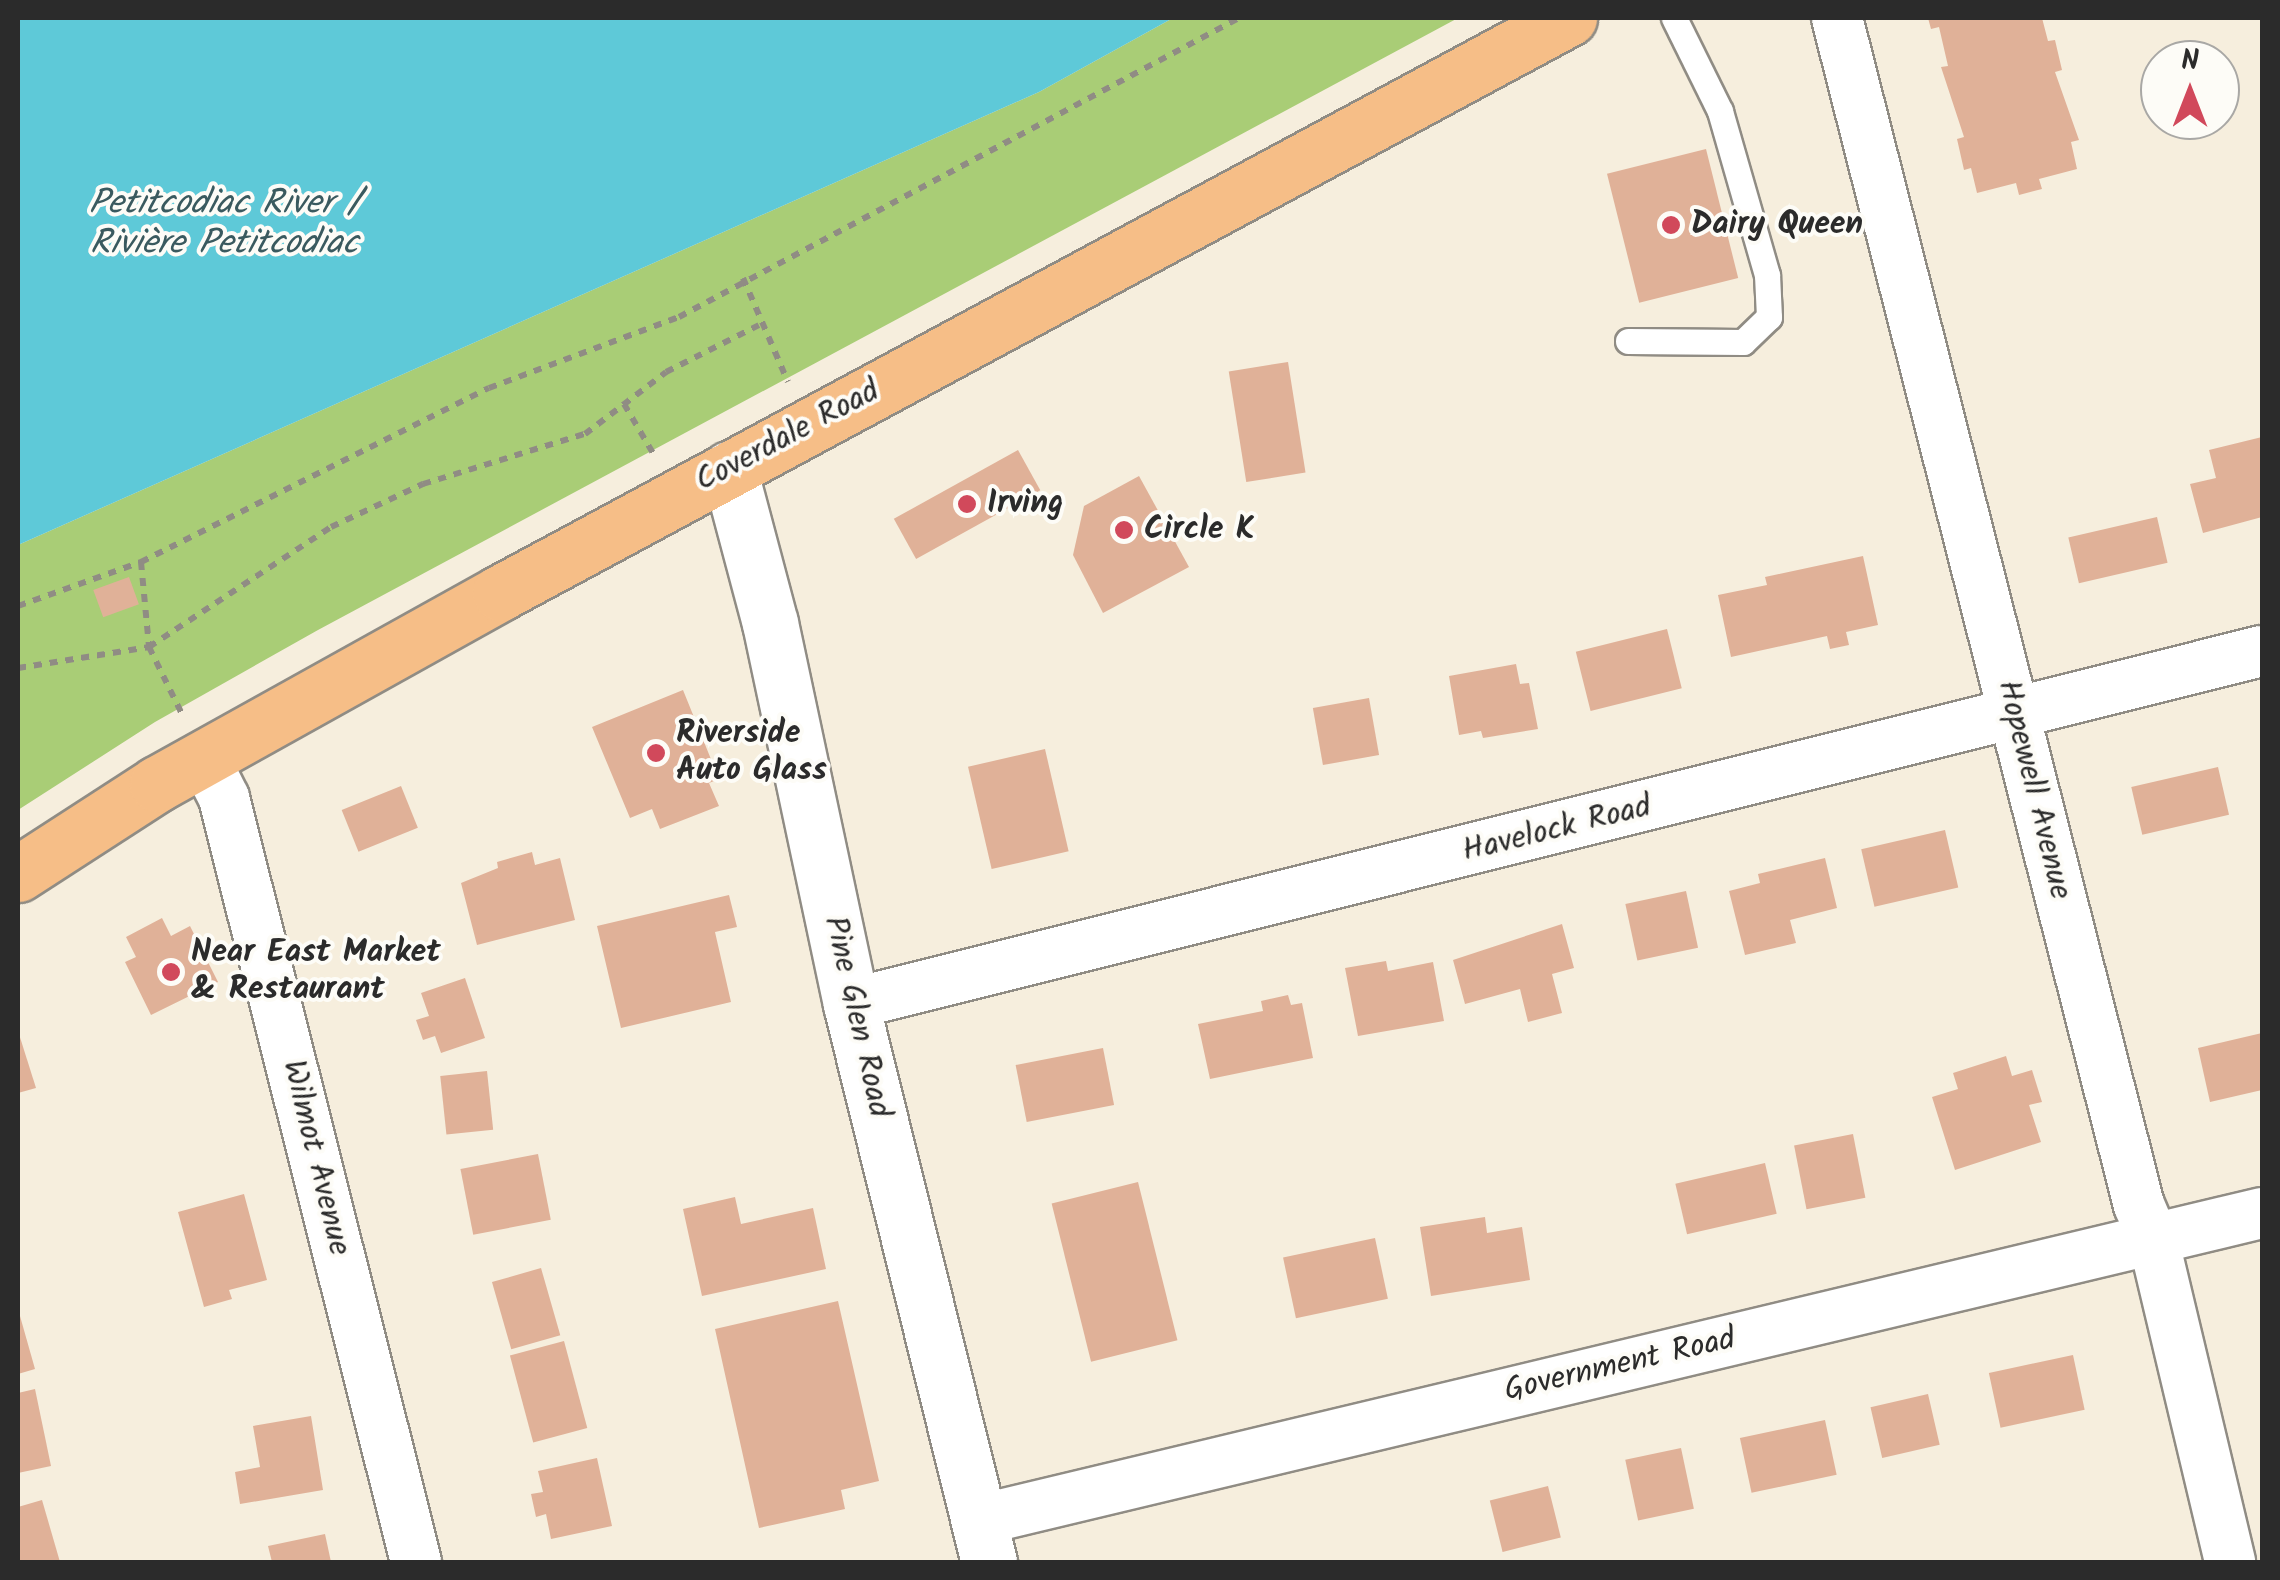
<!DOCTYPE html>
<meta charset="utf-8">
<style>
body{margin:0}
#map{position:relative;width:2280px;height:1580px;overflow:hidden;background:#f6eedd;font-family:Kalam,sans-serif}
div>[style]{position:absolute}
[style*='--x']{left:calc(var(--x)*1px);top:calc(var(--y)*1px);width:calc(var(--w)*1px);rotate:calc(var(--a)*1deg)}
.green>*{inset:0;background:#a9cd76}
.water>*{inset:0;background:#5ec9d8}
.building>*{inset:0;background:#e0b198;transform-origin:0 0}
.path>*{height:6px;margin-top:-3px;transform-origin:0;background:repeating-linear-gradient(90deg,#908c84 0 8px,transparent 0 16px)}
.roads{filter:drop-shadow(2px 0 #908c84) drop-shadow(-2px 0 #908c84) drop-shadow(0 2px #908c84) drop-shadow(0 -2px #908c84)}
.service>*{height:25px;margin:-12.5px;padding:0 12.5px;transform-origin:12.5px;border-radius:12.5px;background:#fff}
.minor>*{height:50px;margin:-25px;padding:0 25px;transform-origin:25px;border-radius:25px;background:#fff}
.tertiary>*{height:55px;margin:-27.5px;padding:0 27.5px;transform-origin:27.5px;border-radius:27.5px;background:#fff}
.primary>*{height:55px;margin:-27.5px;padding:0 27.5px;transform-origin:27.5px;border-radius:27.5px;background:#f6be87}
.dots>*{width:28px;height:28px;translate:-50% -50%;box-sizing:border-box;border:5px solid #fdfcf7;border-radius:50%}
span{translate:-50% -50%;white-space:nowrap;text-align:center;line-height:1.15;-webkit-text-stroke:8px #fdfcf7;paint-order:stroke}
.poi-label{font-size:32px;color:#2b2b2b;font-weight:700}
.left{translate:0 -50%;text-align:left}
.street-label{font-size:32px;color:#2b2b2b}
.water-label{font-size:35px;color:#3a5a5f;font-style:italic}
.frame{position:absolute;inset:0;border:20px solid #2b2b2b;pointer-events:none}
.north{position:absolute;left:2140px;top:40px;width:100px;height:100px;box-sizing:border-box;background:#fdfcf7;border:2px solid #a9a8a5;border-radius:50%;rotate:0deg;font-size:28px;font-weight:700;line-height:40px;text-align:center;color:#2b2b2b}
.north::after{content:'';display:block;margin:auto;width:35px;height:45px;background:#d1495b;clip-path:polygon(50% 0,100% 100%,50% 72%,0 100%)}
</style>
<div id="map">
<div class="green">
<div style="clip-path:polygon(1173px 18px,1458px 18px,318px 630px,155px 722px,18px 810px,18px 545px,1039px 92px)"></div>
</div>
<div class="water">
<div style="clip-path:polygon(18px 18px,1173px 18px,1039px 92px,18px 545px)"></div>
</div>
<div class="building">
<div style="clip-path:polygon(1928px 18px,2042px 18px,2048px 41px,2055px 40px,2062px 70px,2055px 72px,2079px 140px,2071px 142px,2077px 169px,2039px 179px,2042px 189px,2019px 195px,2016px 183px,1977px 193px,1971px 168px,1964px 170px,1957px 139px,1964px 137px,1941px 67px,1948px 66px,1939px 27px,1931px 29px)"></div>
<div style="left:1706px;top:149px;width:133px;height:102px;rotate:76deg"></div>
<div style="left:1288px;top:362px;width:112px;height:60px;rotate:81deg"></div>
<div style="clip-path:polygon(2262px 437px,2262px 517px,2203px 533px,2190px 484px,2216px 478px,2209px 450px)"></div>
<div style="left:1018px;top:450px;width:46px;height:142px;rotate:61deg"></div>
<div style="clip-path:polygon(1139px 476px,1189px 567px,1103px 613px,1073px 555px,1084px 506px)"></div>
<div style="left:2157px;top:517px;width:47px;height:91px;rotate:77deg"></div>
<div style="clip-path:polygon(1863px 556px,1878px 625px,1846px 632px,1849px 645px,1830px 649px,1827px 636px,1731px 657px,1718px 595px,1767px 585px,1765px 577px)"></div>
<div style="left:129px;top:577px;width:29px;height:38px;rotate:70deg"></div>
<div style="left:1667px;top:629px;width:61px;height:94px;rotate:76deg"></div>
<div style="clip-path:polygon(1516px 664px,1520px 684px,1529px 683px,1538px 729px,1483px 738px,1481px 731px,1459px 735px,1449px 676px)"></div>
<div style="clip-path:polygon(683px 690px,719px 779px,709px 783px,719px 806px,660px 829px,652px 809px,630px 818px,592px 727px)"></div>
<div style="left:1369px;top:698px;width:58px;height:57px;rotate:80deg"></div>
<div style="left:1045px;top:749px;width:105px;height:79px;rotate:77deg"></div>
<div style="left:2218px;top:767px;width:49px;height:89px;rotate:77deg"></div>
<div style="left:401px;top:786px;width:45px;height:64px;rotate:68deg"></div>
<div style="left:1945px;top:830px;width:59px;height:86px;rotate:77deg"></div>
<div style="clip-path:polygon(532px 852px,535px 865px,560px 858px,575px 920px,477px 945px,461px 883px,498px 868px,497px 862px)"></div>
<div style="clip-path:polygon(1825px 858px,1837px 908px,1790px 920px,1796px 943px,1745px 955px,1729px 891px,1760px 883px,1758px 874px)"></div>
<div style="left:1686px;top:891px;width:58px;height:62px;rotate:78deg"></div>
<div style="clip-path:polygon(729px 895px,737px 927px,715px 932px,731px 1002px,621px 1028px,597px 926px)"></div>
<div style="clip-path:polygon(162px 918px,171px 936px,190px 926px,218px 982px,151px 1015px,125px 962px,136px 957px,126px 937px)"></div>
<div style="clip-path:polygon(1562px 924px,1574px 968px,1552px 974px,1562px 1013px,1528px 1022px,1520px 989px,1465px 1004px,1453px 960px)"></div>
<div style="clip-path:polygon(1386px 961px,1388px 971px,1433px 962px,1444px 1021px,1358px 1036px,1345px 968px)"></div>
<div style="clip-path:polygon(465px 978px,485px 1038px,441px 1053px,435px 1036px,423px 1040px,416px 1020px,429px 1016px,421px 993px)"></div>
<div style="clip-path:polygon(1288px 995px,1291px 1005px,1302px 1003px,1313px 1058px,1210px 1079px,1198px 1024px,1263px 1011px,1261px 1001px)"></div>
<div style="clip-path:polygon(18px 1031px,36px 1088px,18px 1093px)"></div>
<div style="clip-path:polygon(2262px 1033px,2262px 1090px,2210px 1102px,2198px 1048px)"></div>
<div style="left:1103px;top:1048px;width:58px;height:89px;rotate:79deg"></div>
<div style="clip-path:polygon(2006px 1056px,2012px 1076px,2032px 1070px,2042px 1102px,2029px 1105px,2041px 1142px,1955px 1170px,1932px 1097px,1958px 1089px,1953px 1073px)"></div>
<div style="left:487px;top:1071px;width:59px;height:47px;rotate:84deg"></div>
<div style="left:1853px;top:1134px;width:65px;height:60px;rotate:79deg"></div>
<div style="left:538px;top:1154px;width:67px;height:79px;rotate:79deg"></div>
<div style="left:1765px;top:1163px;width:52px;height:92px;rotate:77deg"></div>
<div style="left:1138px;top:1182px;width:163px;height:89px;rotate:76deg"></div>
<div style="clip-path:polygon(244px 1194px,267px 1280px,229px 1290px,232px 1299px,204px 1307px,178px 1212px)"></div>
<div style="clip-path:polygon(735px 1197px,741px 1224px,813px 1208px,826px 1269px,702px 1296px,683px 1209px)"></div>
<div style="clip-path:polygon(1485px 1217px,1487px 1233px,1522px 1227px,1530px 1280px,1431px 1296px,1420px 1227px)"></div>
<div style="left:1375px;top:1238px;width:62px;height:94px;rotate:78deg"></div>
<div style="left:541px;top:1268px;width:70px;height:51px;rotate:74deg"></div>
<div style="clip-path:polygon(838px 1301px,879px 1481px,841px 1490px,845px 1509px,759px 1528px,715px 1329px)"></div>
<div style="clip-path:polygon(18px 1309px,35px 1369px,18px 1374px)"></div>
<div style="left:564px;top:1341px;width:90px;height:56px;rotate:75deg"></div>
<div style="left:2073px;top:1355px;width:56px;height:86px;rotate:78deg"></div>
<div style="clip-path:polygon(35px 1389px,51px 1466px,18px 1473px,18px 1393px)"></div>
<div style="left:1928px;top:1394px;width:52px;height:59px;rotate:77deg"></div>
<div style="clip-path:polygon(311px 1416px,323px 1490px,240px 1504px,235px 1472px,260px 1467px,253px 1426px)"></div>
<div style="left:1825px;top:1420px;width:56px;height:87px;rotate:78deg"></div>
<div style="left:1681px;top:1448px;width:62px;height:57px;rotate:78deg"></div>
<div style="clip-path:polygon(597px 1458px,612px 1526px,551px 1539px,546px 1514px,536px 1517px,531px 1494px,543px 1492px,538px 1471px)"></div>
<div style="left:1548px;top:1486px;width:53px;height:60px;rotate:76deg"></div>
<div style="clip-path:polygon(42px 1500px,60px 1562px,18px 1562px,18px 1507px)"></div>
<div style="clip-path:polygon(325px 1534px,331px 1562px,272px 1562px,268px 1546px)"></div>
</div>
<div class="path">
<div style="--x:743;--y:278;--w:113;--a:66.6"></div>
<div style="--x:624;--y:404;--w:59;--a:59.5"></div>
<div style="--x:141;--y:562;--w:85;--a:84.6"></div>
<div style="--x:149;--y:647;--w:77;--a:63.8"></div>
<div style="--x:18;--y:606;--w:131;--a:-19.7"></div>
<div style="--x:141;--y:562;--w:389;--a:-26.6"></div>
<div style="--x:489;--y:388;--w:203;--a:-20.5"></div>
<div style="--x:679;--y:317;--w:635;--a:-28.1"></div>
<div style="--x:18;--y:668;--w:133;--a:-9.1"></div>
<div style="--x:149;--y:647;--w:218;--a:-33.4"></div>
<div style="--x:331;--y:527;--w:102;--a:-25.1"></div>
<div style="--x:423;--y:484;--w:170;--a:-17.2"></div>
<div style="--x:585;--y:434;--w:102;--a:-37.4"></div>
<div style="--x:666;--y:372;--w:104;--a:-26.8"></div>
</div>
<div class="roads">
<div class="service">
<div style="--x:1628;--y:341;--w:115;--a:0.5"></div>
<div style="--x:1743;--y:342;--w:36;--a:-44"></div>
<div style="--x:1769;--y:317;--w:42;--a:-92.7"></div>
<div style="--x:1767;--y:275;--w:171;--a:-106"></div>
<div style="--x:1720;--y:111;--w:104;--a:-116.3"></div>
</div>
<div class="minor">
<div style="--x:1837;--y:18;--w:1225;--a:75.73"></div>
<div style="--x:2139;--y:1205;--w:36;--a:67"></div>
<div style="--x:2153;--y:1238;--w:333;--a:76.6"></div>
<div style="--x:204;--y:758;--w:45;--a:63.4"></div>
<div style="--x:224;--y:798;--w:788;--a:75.89"></div>
<div style="--x:851;--y:1004;--w:1454;--a:-14.05"></div>
<div style="--x:979;--y:1520;--w:1319;--a:-13.46"></div>
</div>
<div class="tertiary">
<div style="--x:729;--y:469;--w:159;--a:75.1"></div>
<div style="--x:770;--y:623;--w:390;--a:78"></div>
<div style="--x:851;--y:1004;--w:575;--a:76.11"></div>
</div>
<div class="primary">
<div style="--x:18;--y:874;--w:166;--a:-32.9"></div>
<div style="--x:157;--y:784;--w:393;--a:-29.1"></div>
<div style="--x:500;--y:593;--w:1214;--a:-28.28"></div>
</div>
</div>
<div class="dots">
<div style="left:1671px;top:225px;background:#d1495b"></div>
<div style="left:967px;top:504px;background:#d1495b"></div>
<div style="left:1124px;top:530px;background:#d1495b"></div>
<div style="left:656px;top:753px;background:#d1495b"></div>
<div style="left:171px;top:972px;background:#d1495b"></div>
</div>
<div class="poi-label">
<span class="left" style="left:1691px;top:225px">Dairy Queen</span>
<span class="left" style="left:987px;top:504px">Irving</span>
<span class="left" style="left:1144px;top:530px">Circle K</span>
<span class="left" style="left:676px;top:753px">Riverside<br>Auto Glass</span>
<span class="left" style="left:191px;top:972px">Near East Market<br>&amp; Restaurant</span>
</div>
<div class="street-label">
<span style="left:788px;top:437px;rotate:-28deg">Coverdale Road</span>
<span style="left:2033px;top:790px;rotate:76deg">Hopewell Avenue</span>
<span style="left:1557px;top:830px;rotate:-14deg">Havelock Road</span>
<span style="left:856px;top:1017px;rotate:77deg">Pine Glen Road</span>
<span style="left:315px;top:1158px;rotate:76deg">Wilmot Avenue</span>
<span style="left:1620px;top:1366px;rotate:-13deg">Government Road</span>
</div>
<div class="water-label">
<span style="left:224px;top:224px">Petitcodiac River /<br>Rivière Petitcodiac</span>
</div>
<div class="frame"></div>
<div class="north">N</div>
</div>
